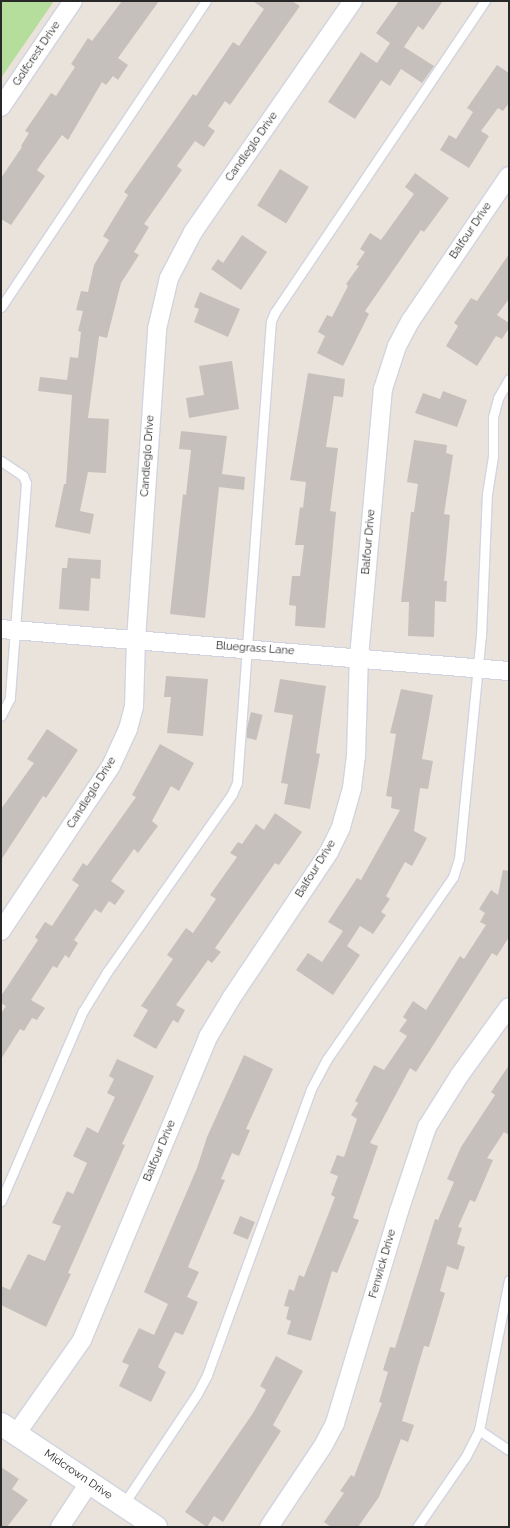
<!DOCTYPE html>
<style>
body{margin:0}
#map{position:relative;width:510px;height:1528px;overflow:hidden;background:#eae3db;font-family:Raleway,sans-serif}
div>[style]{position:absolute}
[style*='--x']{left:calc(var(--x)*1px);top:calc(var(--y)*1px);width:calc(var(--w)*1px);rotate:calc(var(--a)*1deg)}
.green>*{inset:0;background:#b5dd9b}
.building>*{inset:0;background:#c5c0bb;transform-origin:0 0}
.roads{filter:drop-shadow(1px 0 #d1d4e0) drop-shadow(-1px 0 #d1d4e0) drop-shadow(0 1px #d1d4e0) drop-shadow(0 -1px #d1d4e0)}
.lane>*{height:9px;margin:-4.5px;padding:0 4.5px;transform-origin:4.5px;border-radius:4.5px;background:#fff}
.street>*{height:18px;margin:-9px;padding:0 9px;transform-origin:9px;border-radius:9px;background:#fff}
.secondary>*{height:22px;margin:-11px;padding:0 11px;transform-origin:11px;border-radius:11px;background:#fff}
span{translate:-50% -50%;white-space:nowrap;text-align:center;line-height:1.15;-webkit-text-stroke:3px #fff;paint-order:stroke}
.street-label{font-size:11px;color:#282828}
.frame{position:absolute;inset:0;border:2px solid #282828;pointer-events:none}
</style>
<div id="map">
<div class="green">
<div style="clip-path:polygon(1px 1px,54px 1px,1px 78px)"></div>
</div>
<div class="building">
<div style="clip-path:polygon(122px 1px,159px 1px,118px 58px,128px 65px,118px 80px,113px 76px,106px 85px,102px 82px,68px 140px,62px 135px,37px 170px,45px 176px,11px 225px,1px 219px,1px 178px,22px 147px,21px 146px,29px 133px,25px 131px,51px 93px,56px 96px,75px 67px,71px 64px,88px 38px,92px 41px)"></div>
<div style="clip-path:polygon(253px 1px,292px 1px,300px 6px,230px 105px,225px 101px,208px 126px,215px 131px,204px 147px,195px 141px,177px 166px,182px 170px,144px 224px,149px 227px,134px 252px,139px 255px,121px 283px,107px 338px,99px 336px,88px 418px,109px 419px,106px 473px,88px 472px,80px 511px,94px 514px,90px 534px,55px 527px,64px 484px,66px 484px,72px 395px,38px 391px,40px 377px,67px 380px,70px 357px,78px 358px,81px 332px,78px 331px,83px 311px,76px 310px,81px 291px,88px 292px,94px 265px,109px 240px,103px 236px,128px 195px,124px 192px,193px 94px,196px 96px,233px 42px,239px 46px,264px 9px)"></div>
<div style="clip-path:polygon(399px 1px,443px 1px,423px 30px,418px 26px,404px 47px,434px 66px,422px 83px,401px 69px,390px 86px,381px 80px,355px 119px,328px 102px,361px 52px,377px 63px,390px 43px,376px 33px)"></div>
<div style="clip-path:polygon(497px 65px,509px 73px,509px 103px,503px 111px,498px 108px,481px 131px,489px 136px,469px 168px,440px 150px,449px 135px,456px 139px,473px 112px,467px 108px)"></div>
<div style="left:280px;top:169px;width:34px;height:43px;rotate:32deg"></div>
<div style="clip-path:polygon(415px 173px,449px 198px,424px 232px,421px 230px,365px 311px,369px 314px,343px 366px,317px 353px,325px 336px,318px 332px,327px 315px,332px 317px,348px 286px,346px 284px,359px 266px,356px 265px,365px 252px,360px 249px,370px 233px,381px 240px,414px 194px,405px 187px)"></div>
<div style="clip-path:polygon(242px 235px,267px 252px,241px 290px,211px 269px,218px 259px,223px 263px)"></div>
<div style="clip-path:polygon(509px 254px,509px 299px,497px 315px,509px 323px,509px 328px,502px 339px,496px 336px,477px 366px,446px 346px,458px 326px,454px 323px,471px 298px,477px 301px)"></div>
<div style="clip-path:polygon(200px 292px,240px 309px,228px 337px,194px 322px,199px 309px,194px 307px)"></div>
<div style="clip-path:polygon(232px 361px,239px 409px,189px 418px,186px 398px,204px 395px,199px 366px)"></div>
<div style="clip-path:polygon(308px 373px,345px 379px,343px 397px,334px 396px,326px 447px,338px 448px,330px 511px,336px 512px,325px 628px,295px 626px,296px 606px,289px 605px,292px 576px,300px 576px,304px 545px,295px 545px,300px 507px,303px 508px,306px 482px,290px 480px)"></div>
<div style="clip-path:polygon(443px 391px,467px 400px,457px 427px,415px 413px,423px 393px,440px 399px)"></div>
<div style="clip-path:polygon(181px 431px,227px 436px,222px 474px,245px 477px,244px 490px,219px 487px,205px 618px,170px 614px,183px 494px,186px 495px,191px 450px,179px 449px)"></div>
<div style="clip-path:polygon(414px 440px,447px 445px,446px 453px,453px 455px,444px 514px,450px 515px,444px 581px,447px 581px,446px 602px,435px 601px,434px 637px,408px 636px,409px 602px,401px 602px,411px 512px,414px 512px,418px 484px,407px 482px)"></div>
<div style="clip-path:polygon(68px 558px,101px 560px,100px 579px,91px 578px,89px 611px,59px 609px,62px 568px,67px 568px)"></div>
<div style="clip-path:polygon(166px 676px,208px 679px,203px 736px,167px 733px,171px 697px,164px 697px)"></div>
<div style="clip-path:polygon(280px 679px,326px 686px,316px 753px,320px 754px,310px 809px,284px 804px,288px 784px,281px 783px,293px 715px,274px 712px)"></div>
<div style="clip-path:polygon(401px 689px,433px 695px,422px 759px,433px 761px,428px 789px,420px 788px,414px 831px,427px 838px,412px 866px,405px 862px,386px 896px,390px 899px,381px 912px,386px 915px,373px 934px,360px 926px,347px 946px,360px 955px,333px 995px,296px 970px,308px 953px,322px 962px,343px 931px,328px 922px,357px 878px,361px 880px,400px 810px,391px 808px,392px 797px,386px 796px,396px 734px,390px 733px)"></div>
<div style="left:251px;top:712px;width:12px;height:26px;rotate:14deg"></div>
<div style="clip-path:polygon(47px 729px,78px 750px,46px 798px,43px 796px,1px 860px,1px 809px,34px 763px,27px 759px)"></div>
<div style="clip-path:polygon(160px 744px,194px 763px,179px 791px,171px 786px,152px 821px,158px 826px,138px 853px,134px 849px,111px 881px,125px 891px,115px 905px,109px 901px,101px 913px,95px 909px,74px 940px,78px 943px,69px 958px,65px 955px,57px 968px,53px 966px,31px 1000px,45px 1008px,37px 1020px,32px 1018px,24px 1031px,20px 1029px,1px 1059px,1px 1014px,6px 1006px,1px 1003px,1px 996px,38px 940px,35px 937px,45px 922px,52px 926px,79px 885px,72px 880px,83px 863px,87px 866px,136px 797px,132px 795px)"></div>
<div style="clip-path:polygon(275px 813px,302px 832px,279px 865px,275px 863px,215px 948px,221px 952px,212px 963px,208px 960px,176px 1005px,185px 1010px,178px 1023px,173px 1020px,156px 1049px,133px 1036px,148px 1010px,141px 1006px,173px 959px,167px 955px,186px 928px,193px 933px,216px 899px,210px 895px,237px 857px,230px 853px,238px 842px,242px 844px,256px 824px,264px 830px)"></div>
<div style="clip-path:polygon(503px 870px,509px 871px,509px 937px,497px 956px,492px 953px,416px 1072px,410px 1068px,370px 1143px,378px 1146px,353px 1218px,359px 1220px,337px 1273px,332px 1271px,311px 1341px,287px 1334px,291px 1321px,286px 1319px,289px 1307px,284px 1306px,289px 1289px,294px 1291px,299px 1275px,304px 1277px,335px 1197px,331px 1195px,338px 1176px,330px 1173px,337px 1155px,344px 1157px,357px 1119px,351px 1115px,358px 1103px,355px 1101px,374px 1065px,384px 1070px,407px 1036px,399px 1031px,407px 1020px,403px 1017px,413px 1001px,426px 1010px,460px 956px,464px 959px,486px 925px,480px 922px,485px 913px,479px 909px,491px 890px,498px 895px)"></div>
<div style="clip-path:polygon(244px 1055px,273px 1069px,246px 1129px,250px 1130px,239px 1156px,232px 1153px,221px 1179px,225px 1180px,216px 1201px,188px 1267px,199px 1272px,187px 1297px,198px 1302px,183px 1335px,175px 1332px,158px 1367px,166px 1372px,151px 1402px,119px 1386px,129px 1365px,122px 1362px,139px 1328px,154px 1335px,168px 1304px,144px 1292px,197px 1168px,207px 1137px)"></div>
<div style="clip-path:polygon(117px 1059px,154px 1076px,122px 1144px,125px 1145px,68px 1273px,71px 1274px,46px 1327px,1px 1305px,1px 1286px,10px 1290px,28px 1254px,45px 1261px,61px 1226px,52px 1223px,67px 1191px,73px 1194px,87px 1163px,73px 1156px,87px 1127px,98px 1133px,115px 1097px,107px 1093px,114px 1079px,109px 1076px)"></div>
<div style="clip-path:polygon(509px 1065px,509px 1135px,504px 1132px,487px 1158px,493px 1160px,475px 1202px,470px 1200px,458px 1227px,462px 1228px,457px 1244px,465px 1247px,458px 1270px,447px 1266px,440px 1291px,445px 1293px,429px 1347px,424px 1346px,402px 1421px,414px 1425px,408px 1442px,401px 1439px,379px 1497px,358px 1527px,331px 1527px,324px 1522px,344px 1493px,340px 1491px,351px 1475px,354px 1477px,382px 1403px,379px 1402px,388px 1372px,383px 1370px,390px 1347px,395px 1348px,435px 1219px,438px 1220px,454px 1182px,447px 1179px,461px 1147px,495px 1095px,491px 1092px)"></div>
<div style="left:240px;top:1216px;width:16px;height:19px;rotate:22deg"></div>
<div style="clip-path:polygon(276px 1356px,303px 1371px,273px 1425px,281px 1431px,223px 1522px,214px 1516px,207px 1527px,185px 1512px,253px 1413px,266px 1390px,260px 1386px)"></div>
<div style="clip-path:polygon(1px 1467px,19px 1479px,12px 1489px,28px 1500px,7px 1527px,1px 1527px)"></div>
</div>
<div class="roads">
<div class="lane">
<div style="--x:1;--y:307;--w:368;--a:-56.2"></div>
<div style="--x:1;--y:461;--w:27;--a:34"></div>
<div style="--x:23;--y:476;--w:8;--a:67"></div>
<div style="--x:26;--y:483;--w:216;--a:94.3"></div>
<div style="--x:10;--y:698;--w:20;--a:117"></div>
<div style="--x:1;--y:1201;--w:207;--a:-66.7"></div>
<div style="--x:83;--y:1011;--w:46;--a:-58.4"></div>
<div style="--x:107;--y:972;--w:218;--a:-54.9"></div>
<div style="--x:232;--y:794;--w:12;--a:-66"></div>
<div style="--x:237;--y:783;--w:463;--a:-85.8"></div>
<div style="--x:271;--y:321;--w:10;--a:-66"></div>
<div style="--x:275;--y:312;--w:375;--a:-56"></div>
<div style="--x:479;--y:1430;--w:36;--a:34"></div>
<div style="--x:123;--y:1505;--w:133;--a:-56.3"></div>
<div style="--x:197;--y:1394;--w:21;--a:-62"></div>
<div style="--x:207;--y:1375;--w:304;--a:-70"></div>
<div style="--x:311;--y:1089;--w:34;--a:-62"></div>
<div style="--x:327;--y:1059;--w:221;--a:-55.3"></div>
<div style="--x:453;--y:877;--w:19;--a:-72"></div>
<div style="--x:459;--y:859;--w:224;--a:-84.4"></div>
<div style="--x:481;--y:636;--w:142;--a:-87.6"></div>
<div style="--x:487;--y:494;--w:39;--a:-81"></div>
<div style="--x:493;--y:455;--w:38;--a:-90"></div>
<div style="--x:493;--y:417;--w:20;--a:-75"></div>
<div style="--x:498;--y:398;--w:22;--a:-60"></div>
<div style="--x:417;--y:1527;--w:86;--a:-55.4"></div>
<div style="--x:466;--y:1456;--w:29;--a:-63"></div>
<div style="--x:479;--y:1430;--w:153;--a:-78.7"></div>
</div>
<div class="street">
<div style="--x:1;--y:107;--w:128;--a:-55.8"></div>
<div style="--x:1;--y:629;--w:510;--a:4.73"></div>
<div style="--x:1;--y:931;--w:198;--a:-56.3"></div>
<div style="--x:111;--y:766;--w:41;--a:-65.3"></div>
<div style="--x:128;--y:729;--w:23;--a:-75"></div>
<div style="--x:134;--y:707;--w:67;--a:-88.3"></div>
<div style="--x:136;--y:640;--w:312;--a:-86.1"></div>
<div style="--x:157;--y:329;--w:52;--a:-76.8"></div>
<div style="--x:169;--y:278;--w:52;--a:-62.4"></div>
<div style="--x:193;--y:232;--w:281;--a:-55.3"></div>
<div style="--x:16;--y:1434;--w:115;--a:-54.9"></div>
<div style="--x:82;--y:1340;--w:328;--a:-67.4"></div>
<div style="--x:208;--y:1037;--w:47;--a:-59"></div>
<div style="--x:232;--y:997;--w:174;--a:-56.2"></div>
<div style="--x:329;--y:852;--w:28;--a:-64"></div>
<div style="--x:341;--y:827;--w:41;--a:-74.2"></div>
<div style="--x:352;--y:788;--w:32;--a:-83"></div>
<div style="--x:356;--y:756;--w:99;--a:-88.3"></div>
<div style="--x:359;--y:657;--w:269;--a:-84.9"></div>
<div style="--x:383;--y:389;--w:45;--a:-72"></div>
<div style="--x:397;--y:346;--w:30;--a:-62"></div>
<div style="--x:411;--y:320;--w:174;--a:-55.8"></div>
<div style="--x:60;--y:1527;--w:53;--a:-56.6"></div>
<div style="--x:269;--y:1527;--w:97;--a:-56.3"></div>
<div style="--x:323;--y:1446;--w:26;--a:-62"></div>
<div style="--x:335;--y:1423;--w:221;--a:-73.2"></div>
<div style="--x:399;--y:1211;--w:89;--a:-71.6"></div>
<div style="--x:427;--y:1127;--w:60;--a:-57.9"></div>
<div style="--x:459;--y:1076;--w:85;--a:-54.1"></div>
</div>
<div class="secondary">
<div style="--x:1;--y:1424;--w:186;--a:33.6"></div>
</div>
</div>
<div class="street-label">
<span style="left:37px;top:54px;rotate:-56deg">Golfcrest Drive</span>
<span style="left:252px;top:147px;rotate:-55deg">Candleglo Drive</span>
<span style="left:471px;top:231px;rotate:-56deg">Balfour Drive</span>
<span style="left:148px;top:456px;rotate:-86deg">Candleglo Drive</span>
<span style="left:369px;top:542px;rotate:-85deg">Balfour Drive</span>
<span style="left:255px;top:649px;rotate:4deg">Bluegrass Lane</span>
<span style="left:92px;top:793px;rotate:-58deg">Candleglo Drive</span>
<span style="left:316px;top:869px;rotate:-58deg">Balfour Drive</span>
<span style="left:160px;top:1151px;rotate:-67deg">Balfour Drive</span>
<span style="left:383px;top:1264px;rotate:-74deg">Fenwick Drive</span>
<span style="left:78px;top:1475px;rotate:34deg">Midcrown Drive</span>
</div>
<div class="frame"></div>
</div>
